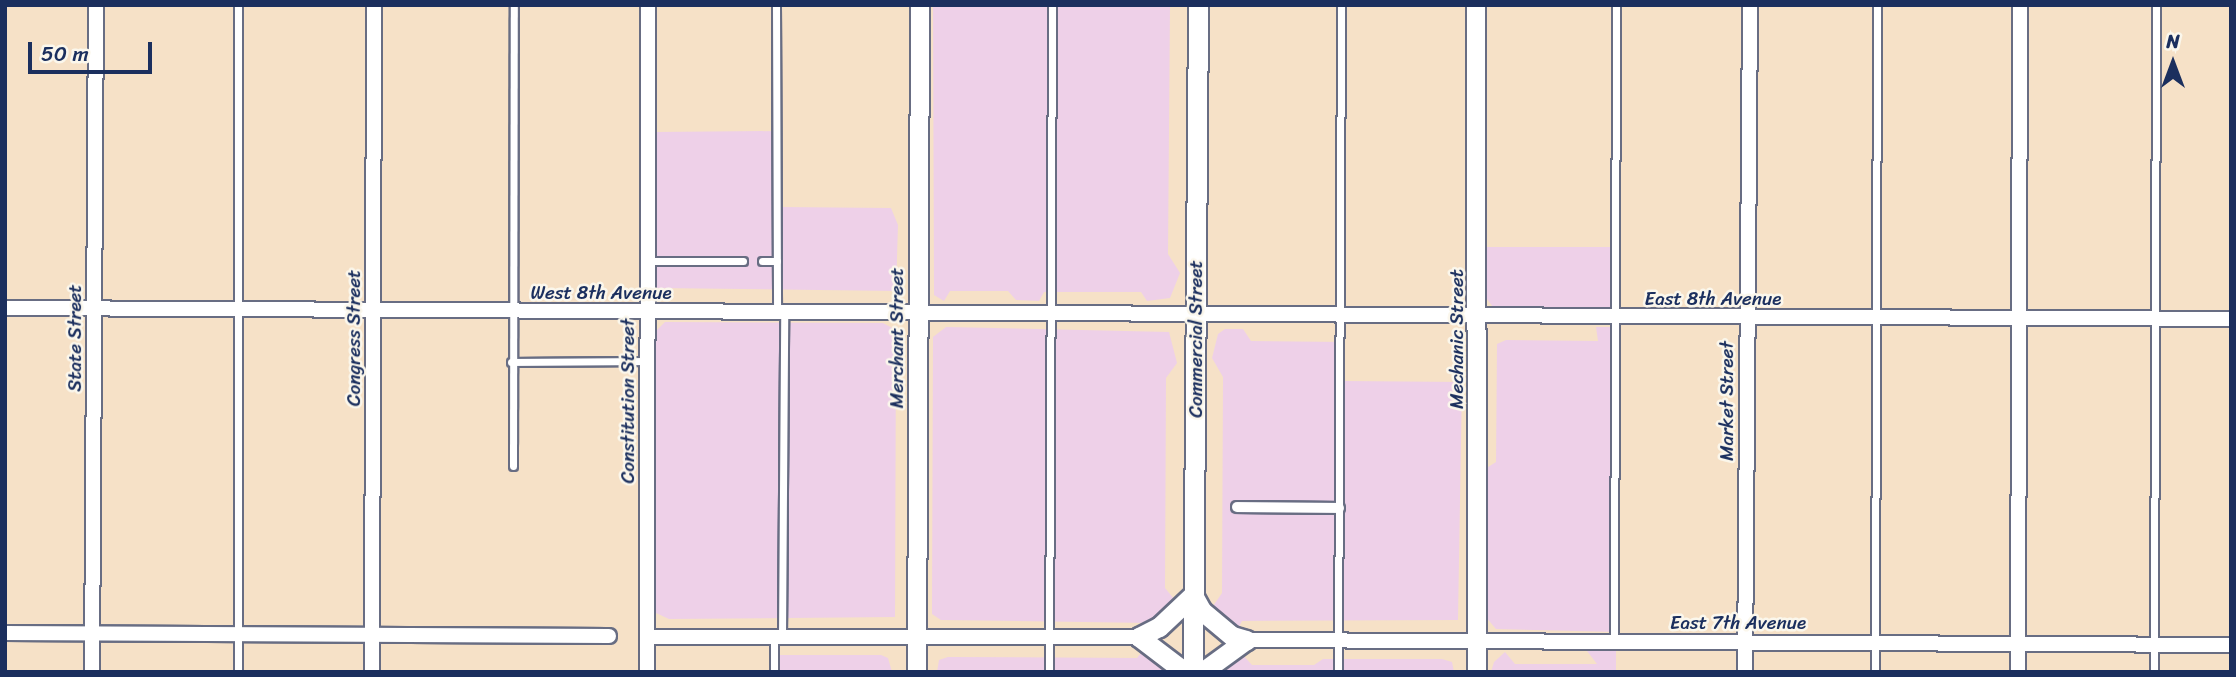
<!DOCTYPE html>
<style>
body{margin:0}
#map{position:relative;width:2236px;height:677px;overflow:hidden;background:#f6e1c7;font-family:Sriracha,sans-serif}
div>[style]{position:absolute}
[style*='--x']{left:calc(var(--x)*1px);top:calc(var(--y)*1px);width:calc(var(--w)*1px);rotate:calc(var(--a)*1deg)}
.built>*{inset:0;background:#eed0e8}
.roads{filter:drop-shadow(2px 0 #686d83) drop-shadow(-2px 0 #686d83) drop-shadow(0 2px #686d83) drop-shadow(0 -2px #686d83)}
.service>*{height:7px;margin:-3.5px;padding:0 3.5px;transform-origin:3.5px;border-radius:3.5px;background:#fff}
.pedestrian>*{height:10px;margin:-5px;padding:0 5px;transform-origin:5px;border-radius:5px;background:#fff}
.minor>*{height:14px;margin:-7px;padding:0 7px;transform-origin:7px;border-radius:7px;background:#fff}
.tertiary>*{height:18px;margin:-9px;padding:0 9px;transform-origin:9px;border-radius:9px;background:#fff}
.secondary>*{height:19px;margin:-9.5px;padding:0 9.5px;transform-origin:9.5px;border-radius:9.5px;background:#fff}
span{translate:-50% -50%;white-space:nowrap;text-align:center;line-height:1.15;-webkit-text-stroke:5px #fbf7ec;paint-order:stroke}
.street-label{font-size:19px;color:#1b2f5e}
.frame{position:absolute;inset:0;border:7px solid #1b2f5e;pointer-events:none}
.north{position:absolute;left:2138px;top:28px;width:70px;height:70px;-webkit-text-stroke:5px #fbf7ec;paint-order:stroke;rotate:0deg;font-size:19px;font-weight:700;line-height:28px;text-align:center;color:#1b2f5e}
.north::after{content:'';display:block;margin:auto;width:24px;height:32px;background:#1b2f5e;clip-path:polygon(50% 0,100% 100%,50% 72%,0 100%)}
.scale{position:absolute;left:28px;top:42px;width:124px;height:32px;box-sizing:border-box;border:4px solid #1b2f5e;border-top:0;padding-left:9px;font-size:21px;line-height:24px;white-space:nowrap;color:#1b2f5e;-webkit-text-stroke:5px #fbf7ec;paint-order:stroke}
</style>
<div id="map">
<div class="built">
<div style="clip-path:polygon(933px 5px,1170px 5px,1168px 254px,1180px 273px,1170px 298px,1147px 301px,1141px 292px,1044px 292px,1039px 301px,1016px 300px,1008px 291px,950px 291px,944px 301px,934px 295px)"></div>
<div style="clip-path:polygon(778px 131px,780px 207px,891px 208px,898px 225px,896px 291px,656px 288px,656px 132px)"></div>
<div style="clip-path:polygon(1486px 247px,1618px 247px,1619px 307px,1493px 307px,1487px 299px)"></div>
<div style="clip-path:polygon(665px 322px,883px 323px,896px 330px,895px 617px,669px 619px,656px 613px,655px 332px)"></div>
<div style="clip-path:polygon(946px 327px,1169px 332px,1177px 363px,1166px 378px,1165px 588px,1175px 600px,1150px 623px,941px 620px,932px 614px,933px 337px)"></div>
<div style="clip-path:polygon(1596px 327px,1617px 327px,1617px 632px,1496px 629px,1485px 616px,1485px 469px,1496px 462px,1497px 344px,1506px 340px,1598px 341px)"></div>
<div style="clip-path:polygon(1225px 329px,1243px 329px,1251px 341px,1344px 342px,1344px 381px,1462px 382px,1458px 620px,1242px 621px,1238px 629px,1211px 609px,1222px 593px,1223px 377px,1212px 358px,1218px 334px)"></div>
<div style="clip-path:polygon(1144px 649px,1176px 672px,937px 672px,939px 660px,948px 657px,1137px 658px)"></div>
<div style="clip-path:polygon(1587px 651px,1616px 651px,1616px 672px,1491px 672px,1494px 662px,1505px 652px,1515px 664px,1597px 664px)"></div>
<div style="clip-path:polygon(1242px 654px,1252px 665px,1314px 665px,1323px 659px,1442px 659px,1452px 662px,1454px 672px,1213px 672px)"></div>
<div style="clip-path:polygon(771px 655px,881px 655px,888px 658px,892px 672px,771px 672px)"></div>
</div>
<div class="roads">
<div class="service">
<div style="--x:776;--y:5;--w:308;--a:89.8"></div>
<div style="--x:648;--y:261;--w:95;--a:0"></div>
<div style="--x:762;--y:261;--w:15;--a:0"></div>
<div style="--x:511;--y:362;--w:136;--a:-0.4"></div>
<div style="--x:513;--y:466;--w:461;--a:-89.9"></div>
<div style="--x:782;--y:636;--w:323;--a:-89.6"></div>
<div style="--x:1614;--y:642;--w:637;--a:-89.82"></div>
<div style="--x:238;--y:672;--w:667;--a:-90"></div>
<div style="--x:774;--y:672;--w:35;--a:-90"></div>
<div style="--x:1049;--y:672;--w:667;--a:-89.74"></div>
<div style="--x:1338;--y:672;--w:667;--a:-89.74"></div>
<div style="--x:1875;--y:672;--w:667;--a:-89.83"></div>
<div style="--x:2154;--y:672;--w:667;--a:-89.83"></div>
</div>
<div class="pedestrian">
<div style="--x:1237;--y:507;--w:102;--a:0.6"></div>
</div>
<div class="minor">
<div style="--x:5;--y:308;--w:2226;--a:0.28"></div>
<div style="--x:5;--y:633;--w:604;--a:0.28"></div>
<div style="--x:648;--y:637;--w:491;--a:0"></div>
<div style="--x:1246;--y:640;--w:985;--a:0.29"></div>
<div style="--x:92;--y:672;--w:667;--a:-89.66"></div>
<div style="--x:372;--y:672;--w:667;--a:-89.83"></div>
<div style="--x:647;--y:672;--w:667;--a:-89.91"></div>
<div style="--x:1745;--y:672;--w:667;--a:-89.57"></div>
<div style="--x:2018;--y:672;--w:667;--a:-89.83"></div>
</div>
<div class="tertiary">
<div style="--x:1476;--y:5;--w:667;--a:89.91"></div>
<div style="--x:917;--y:672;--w:667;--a:-89.74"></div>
</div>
<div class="secondary">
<div style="--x:1139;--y:637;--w:22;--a:-27"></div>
<div style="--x:1159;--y:627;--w:47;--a:-43.3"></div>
<div style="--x:1193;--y:595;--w:18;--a:61"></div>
<div style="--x:1202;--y:611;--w:39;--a:40"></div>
<div style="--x:1232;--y:636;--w:15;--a:16"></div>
<div style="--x:1139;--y:637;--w:58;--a:37.3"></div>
<div style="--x:1193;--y:672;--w:667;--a:-89.57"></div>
<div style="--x:1202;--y:672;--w:54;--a:-36"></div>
</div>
</div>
<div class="street-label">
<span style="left:601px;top:293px">West 8th Avenue</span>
<span style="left:1713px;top:299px">East 8th Avenue</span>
<span style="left:75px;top:338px;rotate:-90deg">State Street</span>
<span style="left:354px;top:338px;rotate:-90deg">Congress Street</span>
<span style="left:897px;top:338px;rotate:-90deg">Merchant Street</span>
<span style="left:1196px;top:339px;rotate:-90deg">Commercial Street</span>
<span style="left:1457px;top:339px;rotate:-90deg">Mechanic Street</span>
<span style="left:628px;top:401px;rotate:-90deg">Constitution Street</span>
<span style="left:1727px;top:401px;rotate:-90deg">Market Street</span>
<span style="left:1738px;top:623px">East 7th Avenue</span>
</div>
<div class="frame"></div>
<div class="north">N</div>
<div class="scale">50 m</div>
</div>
